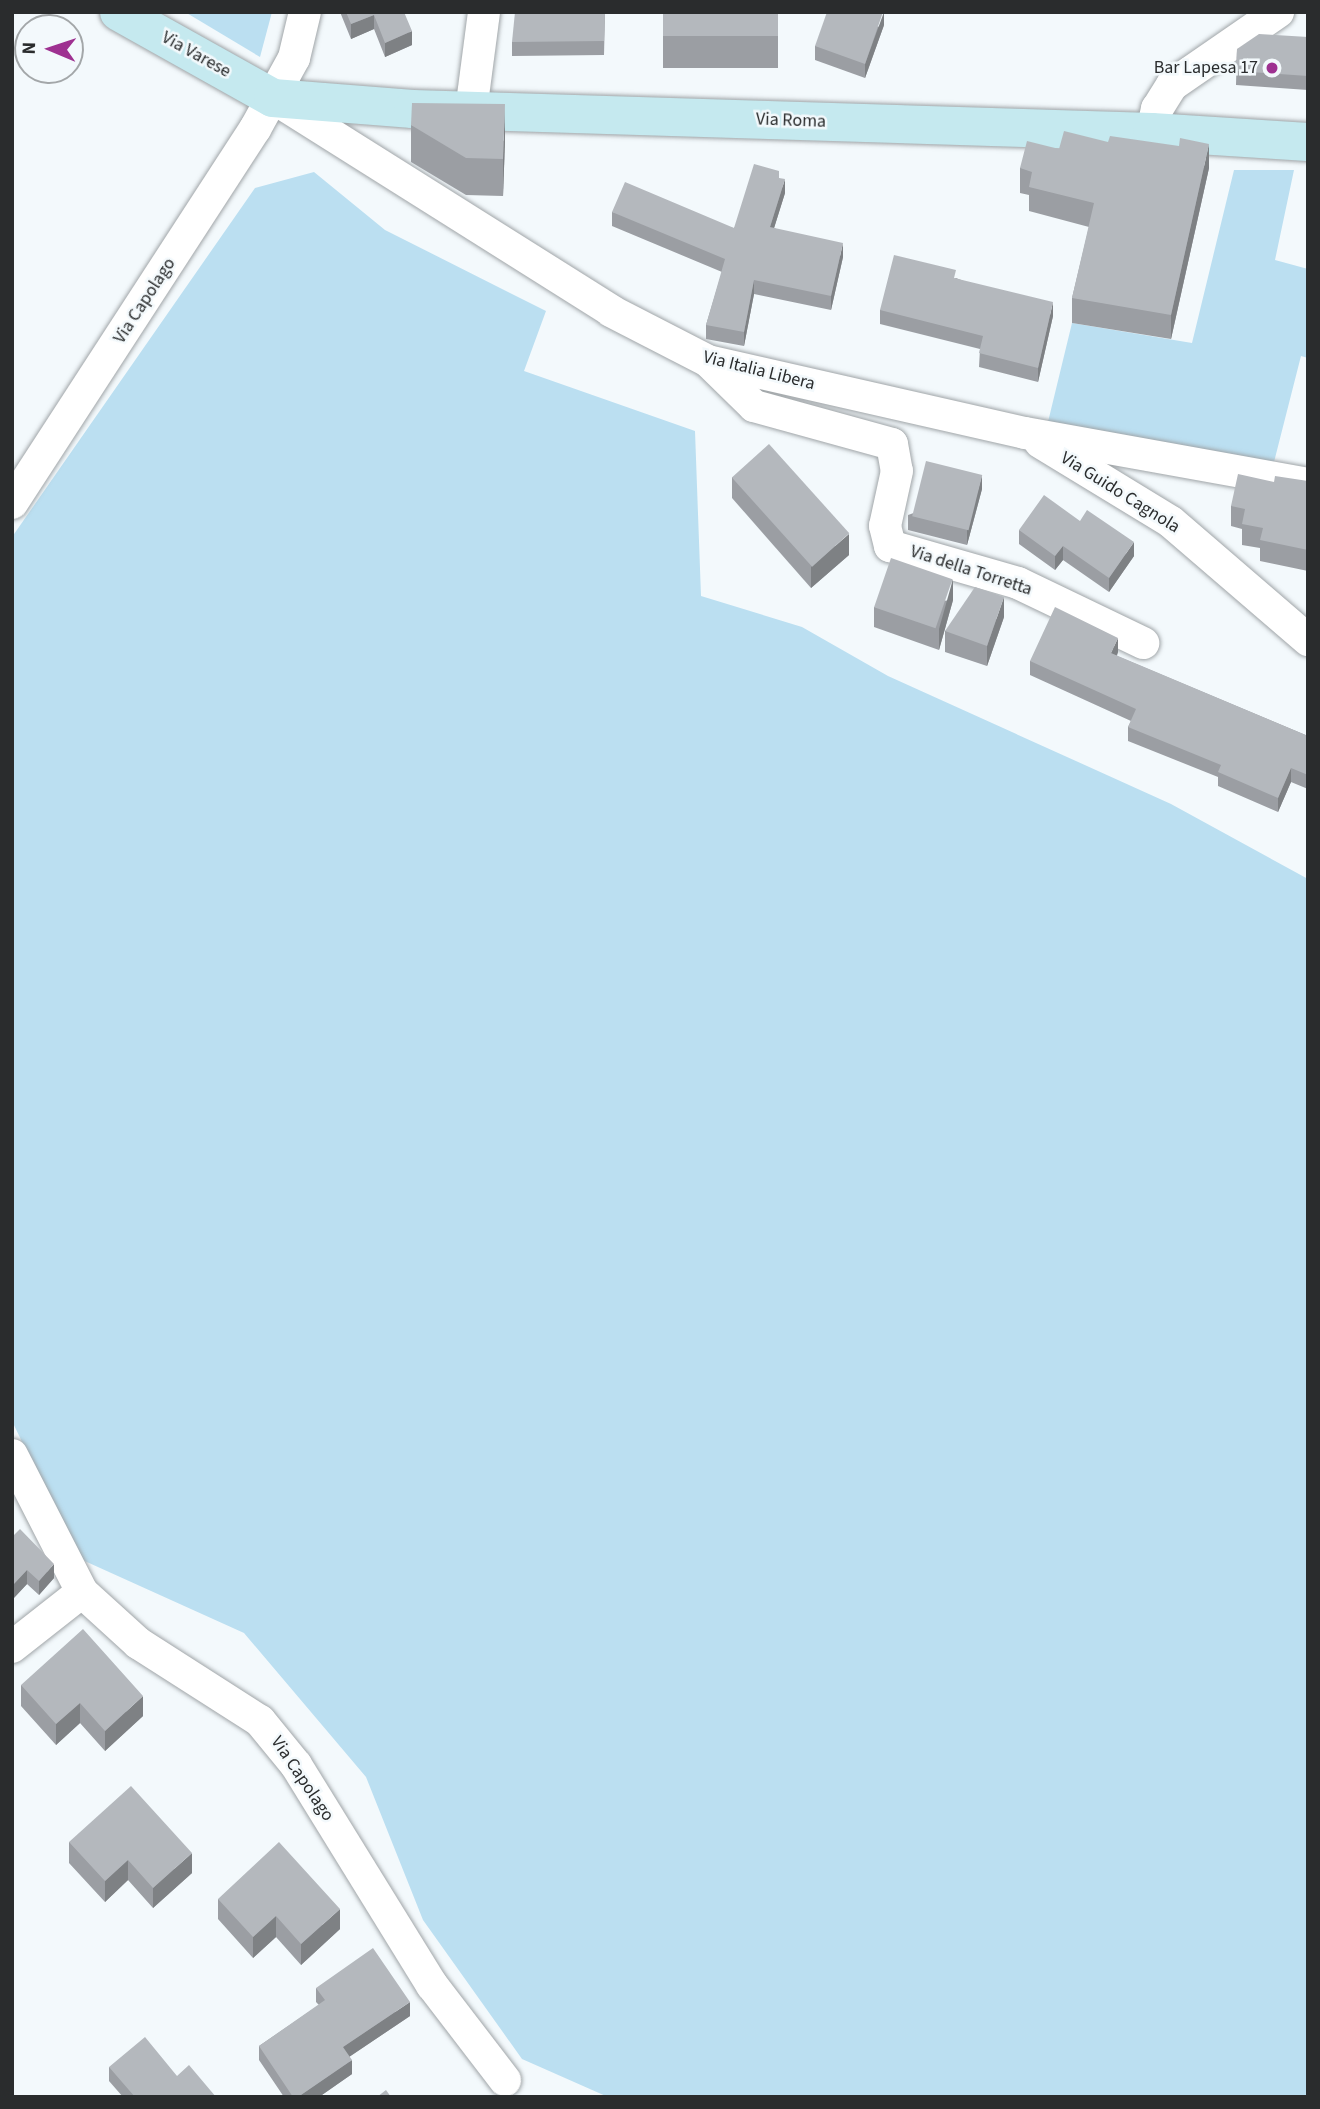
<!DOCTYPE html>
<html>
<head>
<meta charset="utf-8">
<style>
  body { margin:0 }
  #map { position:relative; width:1320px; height:2109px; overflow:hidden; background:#f3f9fc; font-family:"Source Sans 3",sans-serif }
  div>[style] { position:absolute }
  .green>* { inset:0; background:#bbdff1 }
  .roads { filter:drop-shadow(0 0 2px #a0a5a8) drop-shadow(0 0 2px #a0a5a8) }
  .street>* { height:32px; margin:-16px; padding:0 16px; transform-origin:16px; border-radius:16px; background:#fff }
  .secondary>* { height:38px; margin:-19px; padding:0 19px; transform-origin:19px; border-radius:19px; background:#c5e9ef }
  .wall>* { inset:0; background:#9b9ea3; transform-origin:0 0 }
  .shaded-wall>* { inset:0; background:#7e8184 }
  .building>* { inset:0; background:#b4b8bd; transform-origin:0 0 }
  .dots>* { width:19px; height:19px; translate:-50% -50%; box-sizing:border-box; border:4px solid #f3f9fc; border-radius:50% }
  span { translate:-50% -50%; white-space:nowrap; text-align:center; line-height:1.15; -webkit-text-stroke:5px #f3f9fc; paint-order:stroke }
  .street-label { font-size:18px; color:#2a2c2d }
  .poi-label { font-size:18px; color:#2a2c2d }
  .right { translate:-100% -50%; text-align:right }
  .frame { position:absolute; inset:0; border:14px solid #2a2c2d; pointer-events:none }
  .north { position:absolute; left:14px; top:14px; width:70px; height:70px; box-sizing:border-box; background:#f3f9fc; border:2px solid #a3a7a9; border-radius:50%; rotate:272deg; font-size:19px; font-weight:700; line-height:28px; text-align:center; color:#2a2c2d }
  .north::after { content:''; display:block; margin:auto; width:24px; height:32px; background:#9e3191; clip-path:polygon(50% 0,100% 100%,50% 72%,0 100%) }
</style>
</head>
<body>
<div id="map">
  <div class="green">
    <div style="clip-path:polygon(185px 12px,272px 12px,260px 57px)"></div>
    <div style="clip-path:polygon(1234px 170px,1294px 170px,1275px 260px,1308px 269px,1308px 358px,1301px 356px,1274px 462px,1047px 426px,1072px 323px,1192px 343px)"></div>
    <div style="clip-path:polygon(314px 172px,385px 230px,546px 311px,524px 371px,695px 431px,701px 596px,802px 627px,888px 676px,1171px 804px,1308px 879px,1308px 2097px,608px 2097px,522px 2059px,423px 1920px,366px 1777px,244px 1633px,78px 1558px,12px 1421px,12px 537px,255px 188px)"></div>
  </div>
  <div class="roads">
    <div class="street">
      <div style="left:275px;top:99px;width:397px;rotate:32.2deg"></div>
      <div style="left:611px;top:311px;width:109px;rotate:27.3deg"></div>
      <div style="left:708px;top:361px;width:325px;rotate:12.8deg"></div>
      <div style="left:1025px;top:433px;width:288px;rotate:10.2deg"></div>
      <div style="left:471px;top:111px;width:100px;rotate:-82.5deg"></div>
      <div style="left:1152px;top:132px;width:24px;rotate:-78deg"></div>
      <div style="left:1157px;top:109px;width:28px;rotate:-58deg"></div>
      <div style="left:1172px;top:85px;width:129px;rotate:-34.6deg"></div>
      <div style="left:709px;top:362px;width:63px;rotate:44.4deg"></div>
      <div style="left:754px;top:406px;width:143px;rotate:15.4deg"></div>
      <div style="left:892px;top:444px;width:27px;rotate:80deg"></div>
      <div style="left:897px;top:471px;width:56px;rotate:102.3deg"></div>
      <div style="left:885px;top:526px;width:21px;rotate:76deg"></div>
      <div style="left:890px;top:546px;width:133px;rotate:16.1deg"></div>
      <div style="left:1018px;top:583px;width:139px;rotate:25.6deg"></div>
      <div style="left:1040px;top:442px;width:153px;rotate:31.4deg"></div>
      <div style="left:1171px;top:522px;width:181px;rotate:40.7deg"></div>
      <div style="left:12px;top:503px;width:446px;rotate:-57deg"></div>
      <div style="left:255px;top:129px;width:81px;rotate:-61.2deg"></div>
      <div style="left:294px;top:58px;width:47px;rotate:-76.6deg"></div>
      <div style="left:12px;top:1455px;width:154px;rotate:62.9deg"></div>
      <div style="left:82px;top:1592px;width:76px;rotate:42.3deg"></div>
      <div style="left:138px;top:1643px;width:145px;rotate:32.6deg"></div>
      <div style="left:260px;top:1721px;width:57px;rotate:50.7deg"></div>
      <div style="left:296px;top:1765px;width:259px;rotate:58.3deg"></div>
      <div style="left:432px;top:1985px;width:120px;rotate:52.5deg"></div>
      <div style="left:12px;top:1647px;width:89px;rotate:-38.2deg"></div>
    </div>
    <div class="secondary">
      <div style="left:119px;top:12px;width:176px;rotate:29.2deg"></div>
      <div style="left:273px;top:98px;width:140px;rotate:4.5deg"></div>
      <div style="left:413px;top:109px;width:739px;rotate:1.78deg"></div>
      <div style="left:1152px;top:132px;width:156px;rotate:3.7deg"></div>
    </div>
  </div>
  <div class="wall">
    <div style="clip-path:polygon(340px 12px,404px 12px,412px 45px,385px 57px,374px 29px,351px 39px)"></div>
    <div style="left:663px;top:12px;width:115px;height:56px"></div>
    <div style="clip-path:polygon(605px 13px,604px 55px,512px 56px,512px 42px)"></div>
    <div style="clip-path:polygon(884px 25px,865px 78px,815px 60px,815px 46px)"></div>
    <div style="clip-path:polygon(1308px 37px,1308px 90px,1236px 85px,1237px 49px)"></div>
    <div style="clip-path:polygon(411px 125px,505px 141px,503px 196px,466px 195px,411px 162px)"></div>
    <div style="clip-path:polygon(1059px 149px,1209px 168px,1171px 339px,1072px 323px,1072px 298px,1089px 227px,1029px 211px,1029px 195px,1020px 193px,1020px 168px)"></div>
    <div style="clip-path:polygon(779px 178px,785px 193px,774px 228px,843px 257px,831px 310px,754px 294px,744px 346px,706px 339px,706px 325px,722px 272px,612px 226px,612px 212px,734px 228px)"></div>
    <div style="clip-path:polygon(956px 278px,1053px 316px,1038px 382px,979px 367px,980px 349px,880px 324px,880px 310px)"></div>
    <div style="clip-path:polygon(732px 477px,849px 555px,811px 588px,732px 498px)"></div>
    <div style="clip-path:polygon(1308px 481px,1308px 571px,1260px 561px,1260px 548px,1242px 545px,1242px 529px,1231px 526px,1231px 506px,1274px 482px)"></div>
    <div style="clip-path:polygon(982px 489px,967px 545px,908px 530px,908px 515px)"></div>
    <div style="clip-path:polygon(1019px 530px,1134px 556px,1109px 592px,1063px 560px,1055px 570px,1019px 544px)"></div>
    <div style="clip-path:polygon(953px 600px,939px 650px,874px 627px,874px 607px)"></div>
    <div style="clip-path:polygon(1004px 617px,987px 666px,945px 652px,945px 631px)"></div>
    <div style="clip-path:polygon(1118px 652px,1117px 656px,1308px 736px,1308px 789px,1291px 782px,1278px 812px,1218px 786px,1218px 777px,1128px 741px,1128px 727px,1131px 721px,1030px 675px,1030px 661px)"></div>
    <div style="clip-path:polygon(12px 1537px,54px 1578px,39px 1595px,27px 1584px,12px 1600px)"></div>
    <div style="clip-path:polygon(21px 1685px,143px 1716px,105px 1751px,80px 1723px,56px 1745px,21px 1706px)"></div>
    <div style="clip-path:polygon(69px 1842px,192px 1873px,153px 1908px,128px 1880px,105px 1902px,69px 1863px)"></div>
    <div style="clip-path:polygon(218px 1899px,340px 1929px,301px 1965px,276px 1937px,253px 1958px,218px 1919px)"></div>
    <div style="clip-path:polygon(316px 1988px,410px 2016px,349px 2057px,352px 2074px,319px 2097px,284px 2097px,259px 2060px,259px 2046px,319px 2005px,316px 2002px)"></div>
    <div style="clip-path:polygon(109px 2067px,177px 2076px,216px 2097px,123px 2097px,109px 2081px)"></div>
  </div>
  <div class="shaded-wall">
    <div style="clip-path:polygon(884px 12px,884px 25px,865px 78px,865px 64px)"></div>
    <div style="clip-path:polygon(374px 15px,374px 29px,351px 39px,351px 24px)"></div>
    <div style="clip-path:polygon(412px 31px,412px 45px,385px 57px,385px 43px)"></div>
    <div style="clip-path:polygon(505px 104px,505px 141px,503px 196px,503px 159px)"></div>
    <div style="clip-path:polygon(1209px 144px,1209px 168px,1171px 339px,1171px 315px)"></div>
    <div style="clip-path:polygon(785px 179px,785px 193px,770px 241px,770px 227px)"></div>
    <div style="clip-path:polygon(843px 243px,843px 257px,831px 310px,831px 296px)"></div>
    <div style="clip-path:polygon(754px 280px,754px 294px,744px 346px,744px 332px)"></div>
    <div style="clip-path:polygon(1053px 302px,1053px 316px,1038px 382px,1038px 368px)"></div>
    <div style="clip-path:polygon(982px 475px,982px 489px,967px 545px,967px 531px)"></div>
    <div style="clip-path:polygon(849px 534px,849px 555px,811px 588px,811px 567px)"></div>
    <div style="clip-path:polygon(1134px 542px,1134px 556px,1109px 592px,1109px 578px)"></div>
    <div style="clip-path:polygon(1063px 546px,1063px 560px,1055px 570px,1055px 556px)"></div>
    <div style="clip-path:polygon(953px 579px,953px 600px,939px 650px,939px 629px)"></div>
    <div style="clip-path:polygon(1004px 597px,1004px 617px,987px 666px,987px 646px)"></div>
    <div style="clip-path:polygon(1118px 638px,1118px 652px,1111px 667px,1111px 653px)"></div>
    <div style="clip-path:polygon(1291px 768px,1291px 782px,1278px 812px,1278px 798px)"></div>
    <div style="clip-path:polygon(54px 1564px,54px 1578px,39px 1595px,39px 1581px)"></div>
    <div style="clip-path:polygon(27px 1570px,27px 1584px,12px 1600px,12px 1586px)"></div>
    <div style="clip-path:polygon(143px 1696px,143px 1716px,105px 1751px,105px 1731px)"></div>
    <div style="clip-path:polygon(80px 1703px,80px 1723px,56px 1745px,56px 1724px)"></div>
    <div style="clip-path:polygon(192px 1853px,192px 1873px,153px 1908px,153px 1888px)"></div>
    <div style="clip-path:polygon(128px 1860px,128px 1880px,105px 1902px,105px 1881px)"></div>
    <div style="clip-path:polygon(340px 1909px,340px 1929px,301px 1965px,301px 1944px)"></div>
    <div style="clip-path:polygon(276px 1916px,276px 1937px,253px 1958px,253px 1937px)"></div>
    <div style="clip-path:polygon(410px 2002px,410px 2016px,343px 2061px,343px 2047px)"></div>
    <div style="clip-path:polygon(352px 2060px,352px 2074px,319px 2097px,298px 2097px)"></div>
  </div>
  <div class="building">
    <div style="clip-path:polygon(346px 12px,404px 12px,412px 31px,385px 43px,374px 15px,351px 24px)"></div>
    <div style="clip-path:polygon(515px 12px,597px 12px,605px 13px,604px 41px,512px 42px)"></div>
    <div style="left:663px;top:12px;width:115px;height:24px"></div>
    <div style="clip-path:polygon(827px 12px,883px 12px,865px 64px,815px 46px)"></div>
    <div style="clip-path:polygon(1259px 34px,1308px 37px,1308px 76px,1236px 71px,1237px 49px)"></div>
    <div style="clip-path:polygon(412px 103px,505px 104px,503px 159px,466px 158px,411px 125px)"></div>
    <div style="clip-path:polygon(1064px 131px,1108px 142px,1110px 136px,1179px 146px,1180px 138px,1209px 144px,1171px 315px,1072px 298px,1094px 203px,1029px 187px,1032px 172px,1020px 168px,1027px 141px,1059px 149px)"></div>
    <div style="clip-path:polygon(754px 164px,779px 171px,779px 178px,785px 179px,770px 227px,843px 243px,831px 296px,754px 280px,744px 332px,706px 325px,725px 259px,612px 212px,625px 182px,734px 228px)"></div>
    <div style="clip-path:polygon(894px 255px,956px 270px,954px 278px,1053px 302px,1038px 368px,979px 353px,983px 336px,880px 310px)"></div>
    <div style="left:769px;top:444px;width:120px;height:50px;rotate:48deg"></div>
    <div style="left:926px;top:461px;width:58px;height:57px;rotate:14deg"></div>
    <div style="clip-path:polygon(1238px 474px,1274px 482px,1275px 476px,1308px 481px,1308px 550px,1260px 540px,1263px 528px,1242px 524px,1245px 509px,1231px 506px)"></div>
    <div style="clip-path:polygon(1044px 495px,1080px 521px,1087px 510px,1134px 542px,1109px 578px,1063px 546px,1055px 556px,1019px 530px)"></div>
    <div style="left:891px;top:558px;width:65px;height:52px;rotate:19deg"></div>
    <div style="clip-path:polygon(975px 587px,1004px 597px,987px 646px,945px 631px)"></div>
    <div style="clip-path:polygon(1055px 607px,1118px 638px,1111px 653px,1308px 736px,1308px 775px,1291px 768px,1278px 798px,1218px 772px,1221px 765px,1128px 727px,1136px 709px,1030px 661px)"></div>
    <div style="clip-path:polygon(20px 1529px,54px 1564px,39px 1581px,27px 1570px,12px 1586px,12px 1537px)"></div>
    <div style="clip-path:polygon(83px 1629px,143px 1696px,105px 1731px,80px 1703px,56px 1724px,21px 1685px)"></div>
    <div style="clip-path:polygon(131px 1786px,192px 1853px,153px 1888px,128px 1860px,105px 1881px,69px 1842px)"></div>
    <div style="clip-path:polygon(279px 1842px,340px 1909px,301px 1944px,276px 1916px,253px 1937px,218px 1899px)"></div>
    <div style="clip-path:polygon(373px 1948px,410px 2002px,343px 2047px,352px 2060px,298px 2097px,293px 2097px,259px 2046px,325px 2000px,316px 1988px)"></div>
    <div style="clip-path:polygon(145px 2037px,177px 2076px,189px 2065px,216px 2097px,135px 2097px,109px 2067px)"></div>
    <div style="clip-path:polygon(386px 2090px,391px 2097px,377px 2097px)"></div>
  </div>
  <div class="dots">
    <div style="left:1272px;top:68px;background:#9e3191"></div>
  </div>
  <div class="street-label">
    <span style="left:196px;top:55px;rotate:29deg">Via Varese</span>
    <span style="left:791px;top:121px;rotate:2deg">Via Roma</span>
    <span style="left:145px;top:301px;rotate:-57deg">Via Capolago</span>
    <span style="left:759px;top:371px;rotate:14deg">Via Italia Libera</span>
    <span style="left:1120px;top:493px;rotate:32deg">Via Guido Cagnola</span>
    <span style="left:971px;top:571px;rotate:18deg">Via della Torretta</span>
    <span style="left:302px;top:1779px;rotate:56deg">Via Capolago</span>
  </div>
  <div class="poi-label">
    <span class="right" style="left:1258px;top:68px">Bar Lapesa 17</span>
  </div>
  <div class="frame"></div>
  <div class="north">N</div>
</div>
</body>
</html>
